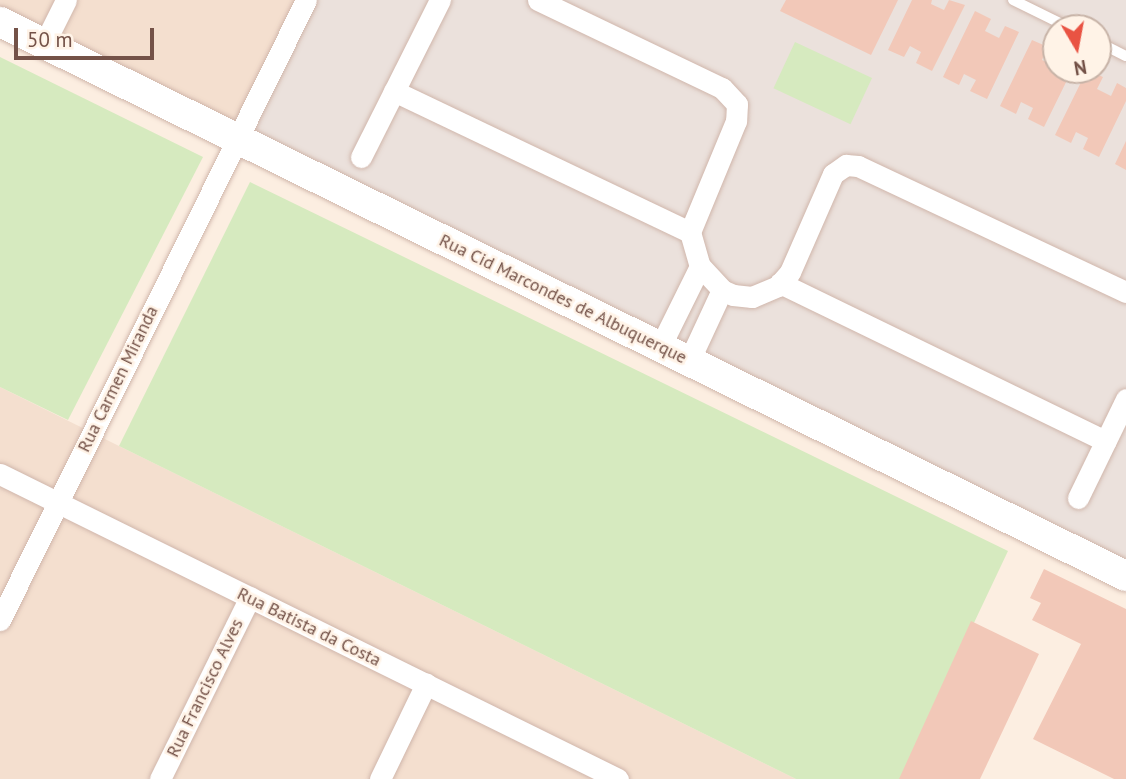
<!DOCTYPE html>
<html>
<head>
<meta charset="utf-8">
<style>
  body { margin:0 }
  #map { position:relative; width:1126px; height:779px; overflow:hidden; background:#fceee1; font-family:"PT Sans",sans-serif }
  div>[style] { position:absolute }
  .residential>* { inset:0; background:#f4dfcf }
  .industrial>* { inset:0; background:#ebe1dc }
  .green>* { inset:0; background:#d6eabf; transform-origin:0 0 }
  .building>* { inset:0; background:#f2c8b8 }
  .roads { filter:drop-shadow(0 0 2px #d0b6ab) drop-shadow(0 0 2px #d0b6ab) }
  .lane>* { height:10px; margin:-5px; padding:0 5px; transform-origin:5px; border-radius:5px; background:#fff }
  .street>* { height:21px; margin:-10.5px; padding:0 10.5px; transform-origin:10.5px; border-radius:10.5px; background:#fff }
  .secondary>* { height:30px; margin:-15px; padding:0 15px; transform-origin:15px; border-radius:15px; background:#fff }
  span { translate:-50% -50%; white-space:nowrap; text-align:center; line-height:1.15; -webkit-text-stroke:5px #fff3e7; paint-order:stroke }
  .street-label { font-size:18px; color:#745248 }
  .north { position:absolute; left:1042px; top:14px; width:70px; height:70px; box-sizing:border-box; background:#fff3e7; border:2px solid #c7b3a7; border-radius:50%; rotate:170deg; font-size:19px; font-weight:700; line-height:28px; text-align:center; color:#745248 }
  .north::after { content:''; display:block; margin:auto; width:24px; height:32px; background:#e95343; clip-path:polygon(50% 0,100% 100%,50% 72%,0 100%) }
  .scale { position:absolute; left:14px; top:28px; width:140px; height:32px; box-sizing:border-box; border:4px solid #745248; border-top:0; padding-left:9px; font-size:21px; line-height:24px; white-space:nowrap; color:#745248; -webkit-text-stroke:5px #fff3e7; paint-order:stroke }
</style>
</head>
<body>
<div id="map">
  <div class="residential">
    <div style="clip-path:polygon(0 0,306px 0,237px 139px,0 22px)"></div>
    <div style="clip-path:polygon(0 387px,119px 446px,796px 779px,0 779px)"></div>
  </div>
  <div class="industrial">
    <div style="clip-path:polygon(evenodd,306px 0,1126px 0,1126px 577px,237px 139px,306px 0,1056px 28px,1098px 28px,1098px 70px,1056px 70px,1056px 28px)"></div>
  </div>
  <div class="green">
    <div style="left:795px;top:42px;width:85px;height:51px;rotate:25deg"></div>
    <div style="clip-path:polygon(0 57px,203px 157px,68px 420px,0 387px)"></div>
    <div style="clip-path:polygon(250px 182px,1008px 551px,900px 779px,796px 779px,119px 446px)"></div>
  </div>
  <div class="building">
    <div style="clip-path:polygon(786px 0,898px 0,871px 55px,780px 11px)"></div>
    <div style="clip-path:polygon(912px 0,932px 0,931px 4px,944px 10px,949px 0,965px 5px,932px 71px,916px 63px,921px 52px,910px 46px,904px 57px,888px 50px)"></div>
    <div style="clip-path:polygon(975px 11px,991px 19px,985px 31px,999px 38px,1005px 26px,1019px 32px,987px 99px,970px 91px,976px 80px,964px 74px,959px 85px,943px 77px)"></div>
    <div style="clip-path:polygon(1032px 40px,1048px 47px,1042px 60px,1056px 67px,1056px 70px,1072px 70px,1044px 127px,1028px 119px,1033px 108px,1021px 102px,1016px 114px,1000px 106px)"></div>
    <div style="clip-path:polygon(1087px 70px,1103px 77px,1097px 89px,1111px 96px,1117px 83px,1126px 88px,1126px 101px,1099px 157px,1083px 149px,1088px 138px,1076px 132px,1071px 143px,1055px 135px)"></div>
    <div style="clip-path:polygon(1126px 141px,1126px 170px,1115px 164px)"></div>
    <div style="clip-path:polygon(1044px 569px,1126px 609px,1126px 779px,1114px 779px,1033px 739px,1081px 644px,1032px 620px,1041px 603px,1030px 598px)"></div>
    <div style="clip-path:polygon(971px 621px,1039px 654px,980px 779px,899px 779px)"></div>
  </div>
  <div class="roads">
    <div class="lane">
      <div style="left:1013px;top:0;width:64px;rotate:26.2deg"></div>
      <div style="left:1098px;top:42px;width:31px;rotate:27deg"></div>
    </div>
    <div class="street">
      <div style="left:538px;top:0;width:204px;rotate:25.6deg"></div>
      <div style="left:722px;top:88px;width:22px;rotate:47deg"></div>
      <div style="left:737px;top:104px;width:17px;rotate:93deg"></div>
      <div style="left:736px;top:121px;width:120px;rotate:112.5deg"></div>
      <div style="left:690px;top:232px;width:35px;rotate:74deg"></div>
      <div style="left:700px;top:266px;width:33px;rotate:47deg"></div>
      <div style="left:722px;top:290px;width:12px;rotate:24deg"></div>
      <div style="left:733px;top:295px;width:19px;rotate:6deg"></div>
      <div style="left:752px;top:297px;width:28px;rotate:-23deg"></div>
      <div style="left:778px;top:286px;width:18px;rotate:-49deg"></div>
      <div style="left:790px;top:272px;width:107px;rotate:-66.3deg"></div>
      <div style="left:833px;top:174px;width:16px;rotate:-35deg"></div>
      <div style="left:846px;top:165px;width:12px;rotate:5deg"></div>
      <div style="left:858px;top:166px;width:296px;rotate:25.2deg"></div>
      <div style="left:44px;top:44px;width:49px;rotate:-63.4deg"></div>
      <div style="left:394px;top:91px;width:328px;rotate:25.5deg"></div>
      <div style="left:361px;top:157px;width:176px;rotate:-63.3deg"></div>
      <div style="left:780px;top:283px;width:362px;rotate:25.9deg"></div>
      <div style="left:660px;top:347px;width:90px;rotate:-63.7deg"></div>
      <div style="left:689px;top:361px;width:78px;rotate:-65.1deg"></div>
      <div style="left:0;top:474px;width:689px;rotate:26.27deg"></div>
      <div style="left:1078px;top:498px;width:110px;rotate:-64.1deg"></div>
      <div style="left:0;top:620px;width:691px;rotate:-63.73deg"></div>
      <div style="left:160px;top:779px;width:203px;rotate:-63.7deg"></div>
      <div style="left:380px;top:779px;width:106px;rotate:-64.2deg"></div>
    </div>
    <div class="secondary">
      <div style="left:0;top:22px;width:1255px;rotate:26.2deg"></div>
    </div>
  </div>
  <div class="street-label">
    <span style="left:563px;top:299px;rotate:26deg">Rua Cid Marcondes de Albuquerque</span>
    <span style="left:118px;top:379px;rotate:-64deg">Rua Carmen Miranda</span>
    <span style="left:309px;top:627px;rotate:26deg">Rua Batista da Costa</span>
    <span style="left:205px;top:688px;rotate:-64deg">Rua Francisco Alves</span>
  </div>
  <div class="north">N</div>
  <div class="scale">50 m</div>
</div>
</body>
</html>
